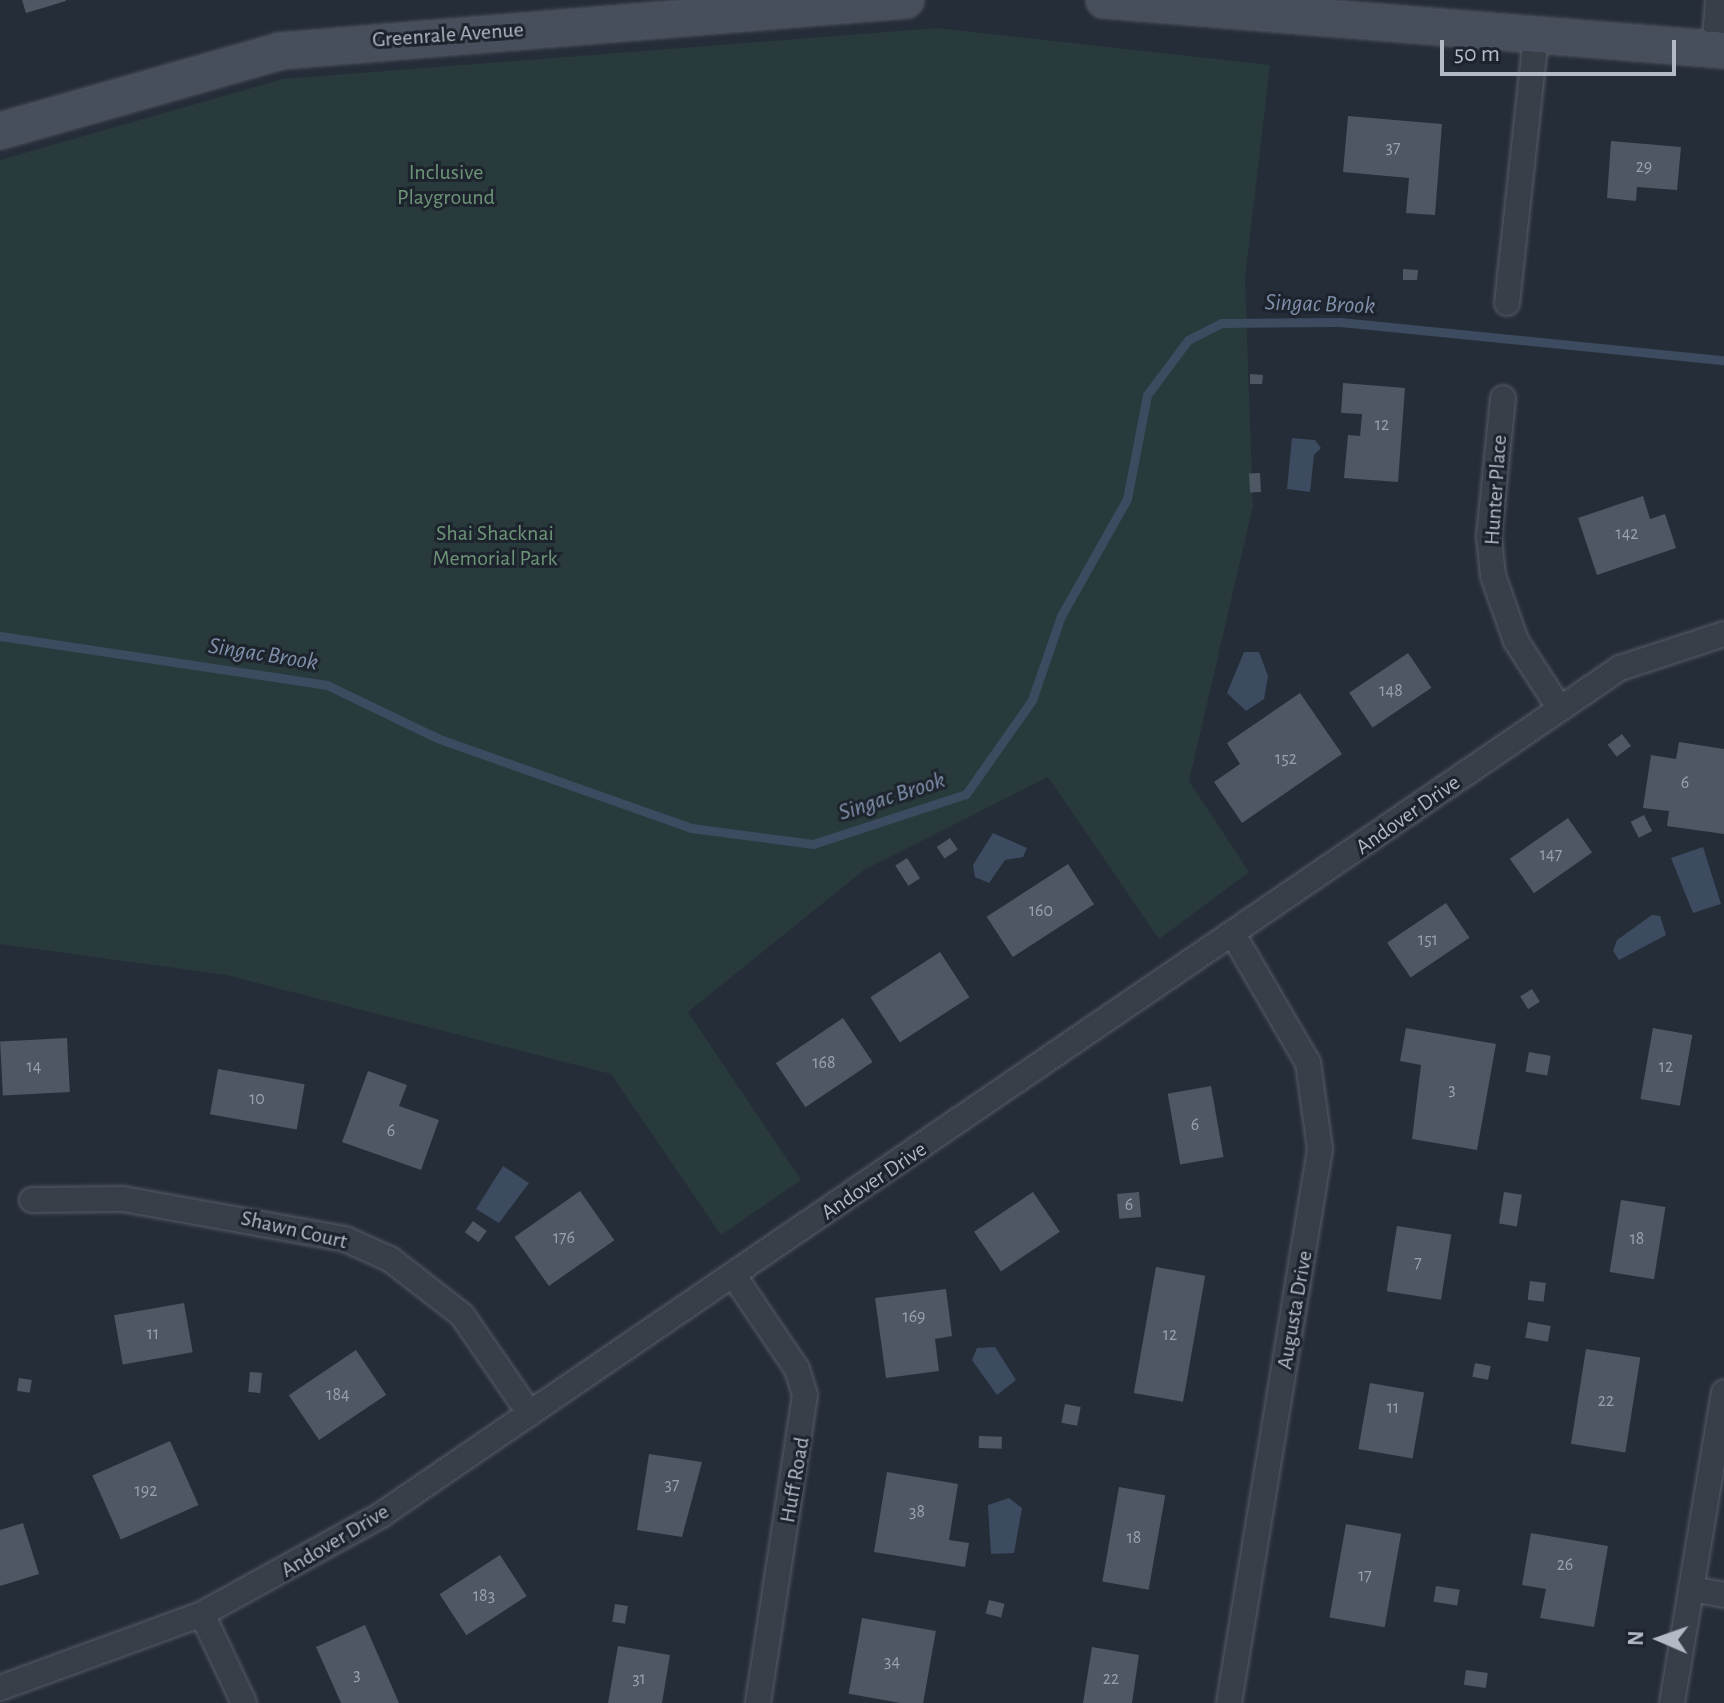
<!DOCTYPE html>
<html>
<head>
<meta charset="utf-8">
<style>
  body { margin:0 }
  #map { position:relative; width:1724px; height:1703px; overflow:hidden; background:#252d39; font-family:"Alegreya Sans",sans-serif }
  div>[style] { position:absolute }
  .green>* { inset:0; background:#283a3b }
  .water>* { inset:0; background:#3c4b60 }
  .stream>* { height:9px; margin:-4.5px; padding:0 4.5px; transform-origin:4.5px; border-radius:4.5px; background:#3c4b60 }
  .building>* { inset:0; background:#4e5764; transform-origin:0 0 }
  .roads { filter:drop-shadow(0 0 2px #575d67) drop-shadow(0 0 2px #575d67) }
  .street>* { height:24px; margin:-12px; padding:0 12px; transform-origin:12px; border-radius:12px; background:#383f49 }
  .secondary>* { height:34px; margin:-17px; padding:0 17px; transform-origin:17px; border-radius:17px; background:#474f5c }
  span { translate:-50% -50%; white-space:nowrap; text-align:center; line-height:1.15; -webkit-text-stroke:6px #1e242e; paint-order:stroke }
  .number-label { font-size:18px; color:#9aa1ad }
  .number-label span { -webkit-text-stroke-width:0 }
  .street-label { font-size:22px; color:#b4bac5 }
  .park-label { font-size:22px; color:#6d9477 }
  .water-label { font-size:24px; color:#7f90aa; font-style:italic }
  .north { position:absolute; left:1620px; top:1599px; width:80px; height:80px; -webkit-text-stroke:6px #1e242e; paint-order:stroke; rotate:272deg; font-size:22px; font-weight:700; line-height:32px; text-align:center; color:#b4bac5 }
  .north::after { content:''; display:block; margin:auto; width:28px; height:36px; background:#b4bac5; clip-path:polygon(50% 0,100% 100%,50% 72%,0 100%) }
  .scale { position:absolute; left:1440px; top:40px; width:236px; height:36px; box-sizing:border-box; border:4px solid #b4bac5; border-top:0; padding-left:10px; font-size:24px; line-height:28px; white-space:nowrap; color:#b4bac5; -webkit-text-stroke:6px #1e242e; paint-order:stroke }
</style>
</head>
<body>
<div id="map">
  <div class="green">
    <div style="clip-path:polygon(937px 28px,1270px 65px,1245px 279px,1253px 506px,1189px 781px,1249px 872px,1159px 939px,1048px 777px,864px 870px,688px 1012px,801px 1180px,721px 1235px,611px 1074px,226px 975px,0 944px,0 160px,283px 79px)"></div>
  </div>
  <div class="water">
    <div style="clip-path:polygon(1292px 438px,1315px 440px,1321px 448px,1314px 455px,1310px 492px,1287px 489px)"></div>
    <div style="clip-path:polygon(1244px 652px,1259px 652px,1268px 676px,1264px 699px,1246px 711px,1227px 693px)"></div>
    <div style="clip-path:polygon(993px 833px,1027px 848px,1023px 857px,1005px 860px,989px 883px,975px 877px,973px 865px)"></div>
    <div style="clip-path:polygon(1703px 847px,1721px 904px,1693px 913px,1671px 858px)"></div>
    <div style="clip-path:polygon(1652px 915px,1660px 916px,1666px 935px,1619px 960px,1613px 951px,1617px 940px)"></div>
    <div style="clip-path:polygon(503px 1166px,529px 1183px,499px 1223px,476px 1209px)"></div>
    <div style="clip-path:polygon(995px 1347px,1016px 1380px,997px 1395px,972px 1360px,977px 1348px)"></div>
    <div style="clip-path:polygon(1009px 1498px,1022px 1508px,1014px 1553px,991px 1554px,988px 1505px)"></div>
  </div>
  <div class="stream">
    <div style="left:0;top:636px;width:331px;rotate:8.5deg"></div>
    <div style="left:327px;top:685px;width:122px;rotate:25.7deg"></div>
    <div style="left:437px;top:738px;width:269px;rotate:19.5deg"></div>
    <div style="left:691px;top:828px;width:123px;rotate:7.5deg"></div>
    <div style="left:813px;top:844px;width:161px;rotate:-18.1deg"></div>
    <div style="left:966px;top:794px;width:115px;rotate:-54.9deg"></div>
    <div style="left:1032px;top:700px;width:89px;rotate:-71deg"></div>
    <div style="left:1061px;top:616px;width:134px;rotate:-60.6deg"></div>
    <div style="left:1127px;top:499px;width:106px;rotate:-79.1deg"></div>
    <div style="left:1147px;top:395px;width:69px;rotate:-53.3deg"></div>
    <div style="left:1188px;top:340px;width:37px;rotate:-27deg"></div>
    <div style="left:1221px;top:323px;width:119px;rotate:-0.5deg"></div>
    <div style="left:1340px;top:322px;width:386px;rotate:5.7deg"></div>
  </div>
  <div class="building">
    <div style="clip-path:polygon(22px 0,66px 0,66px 1px,26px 13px)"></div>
    <div style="clip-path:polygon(1348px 116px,1442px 124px,1435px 215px,1406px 213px,1409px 178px,1343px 172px)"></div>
    <div style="clip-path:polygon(1611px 141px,1681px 147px,1677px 190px,1637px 187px,1636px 201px,1607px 198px)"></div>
    <div style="clip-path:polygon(1403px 269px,1418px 270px,1417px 280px,1403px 280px)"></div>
    <div style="clip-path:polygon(1250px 374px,1263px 375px,1262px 384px,1250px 384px)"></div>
    <div style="clip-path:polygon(1343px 383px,1405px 388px,1398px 482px,1344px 478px,1348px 435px,1360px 436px,1362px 414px,1341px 413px)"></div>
    <div style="left:1260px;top:473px;width:19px;height:11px;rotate:87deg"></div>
    <div style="clip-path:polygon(1643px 496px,1650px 519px,1665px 514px,1676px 548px,1597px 575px,1578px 518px)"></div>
    <div style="left:1408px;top:653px;width:42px;height:71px;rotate:56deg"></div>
    <div style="clip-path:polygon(1300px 693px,1342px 754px,1242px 823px,1214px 782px,1240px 764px,1227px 743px)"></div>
    <div style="left:1622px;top:734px;width:15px;height:18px;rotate:53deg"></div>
    <div style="clip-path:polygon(1679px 742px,1724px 749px,1724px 834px,1667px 826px,1669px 811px,1643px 808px,1651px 755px,1676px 759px)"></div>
    <div style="left:1644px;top:815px;width:18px;height:15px;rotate:63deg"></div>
    <div style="left:1568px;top:818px;width:42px;height:71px;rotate:55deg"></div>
    <div style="left:950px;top:838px;width:14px;height:16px;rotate:56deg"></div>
    <div style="left:907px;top:858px;width:24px;height:14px;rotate:57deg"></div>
    <div style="left:1068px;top:864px;width:48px;height:97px;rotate:57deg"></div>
    <div style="left:1446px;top:903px;width:42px;height:71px;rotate:56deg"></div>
    <div style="left:940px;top:952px;width:54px;height:83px;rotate:57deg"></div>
    <div style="left:1532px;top:989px;width:15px;height:14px;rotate:58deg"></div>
    <div style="left:843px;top:1018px;width:53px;height:81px;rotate:56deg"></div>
    <div style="clip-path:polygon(1406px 1028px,1496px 1044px,1477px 1150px,1412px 1139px,1421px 1065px,1400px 1061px)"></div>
    <div style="left:1653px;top:1028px;width:40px;height:72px;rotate:10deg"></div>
    <div style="left:67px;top:1038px;width:54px;height:67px;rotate:87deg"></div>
    <div style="left:1529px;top:1052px;width:22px;height:20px;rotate:10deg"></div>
    <div style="left:218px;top:1069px;width:88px;height:46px;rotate:10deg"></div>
    <div style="clip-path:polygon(368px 1071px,407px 1085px,399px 1106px,439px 1120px,421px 1170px,342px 1142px)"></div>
    <div style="left:1211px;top:1086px;width:72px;height:44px;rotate:80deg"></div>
    <div style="left:580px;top:1191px;width:60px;height:80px;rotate:55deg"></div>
    <div style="left:1033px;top:1192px;width:48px;height:71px;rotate:56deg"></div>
    <div style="left:1139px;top:1192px;width:25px;height:22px;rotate:85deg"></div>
    <div style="left:1504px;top:1192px;width:18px;height:32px;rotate:9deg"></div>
    <div style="left:1621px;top:1200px;width:45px;height:73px;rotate:9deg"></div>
    <div style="left:473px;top:1221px;width:17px;height:14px;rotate:36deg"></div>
    <div style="left:1397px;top:1226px;width:55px;height:66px;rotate:9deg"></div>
    <div style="left:1156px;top:1267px;width:50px;height:128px;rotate:10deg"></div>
    <div style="left:1530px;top:1281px;width:16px;height:19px;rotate:7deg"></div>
    <div style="clip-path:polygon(946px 1289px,952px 1336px,935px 1339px,939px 1371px,886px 1378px,875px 1298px)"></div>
    <div style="left:184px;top:1303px;width:50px;height:71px;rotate:80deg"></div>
    <div style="left:1528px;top:1322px;width:23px;height:16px;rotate:10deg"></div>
    <div style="left:1586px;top:1349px;width:55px;height:96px;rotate:9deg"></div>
    <div style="left:356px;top:1350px;width:54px;height:81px;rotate:56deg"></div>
    <div style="left:1475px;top:1363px;width:16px;height:14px;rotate:11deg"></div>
    <div style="left:250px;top:1372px;width:12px;height:20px;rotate:5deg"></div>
    <div style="left:19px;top:1378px;width:13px;height:13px;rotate:9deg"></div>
    <div style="left:1370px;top:1383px;width:55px;height:67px;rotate:10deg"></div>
    <div style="left:1065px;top:1404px;width:16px;height:19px;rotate:11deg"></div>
    <div style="left:979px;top:1436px;width:23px;height:12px;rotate:2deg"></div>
    <div style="left:170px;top:1441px;width:70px;height:85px;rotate:66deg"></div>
    <div style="clip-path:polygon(649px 1454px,702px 1462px,682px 1537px,637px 1530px)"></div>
    <div style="clip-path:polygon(887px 1472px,958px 1484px,949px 1540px,969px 1543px,965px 1567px,874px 1552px)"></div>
    <div style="left:1119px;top:1487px;width:47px;height:96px;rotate:10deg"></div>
    <div style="clip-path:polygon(23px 1523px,39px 1574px,0 1586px,0 1530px)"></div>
    <div style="left:1346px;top:1524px;width:56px;height:95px;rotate:10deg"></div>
    <div style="clip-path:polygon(1531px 1533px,1608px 1546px,1594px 1627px,1540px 1618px,1546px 1589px,1522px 1585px)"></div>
    <div style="left:500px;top:1555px;width:49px;height:72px;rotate:57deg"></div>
    <div style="left:1436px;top:1586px;width:24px;height:16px;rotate:9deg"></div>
    <div style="left:989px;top:1600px;width:16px;height:14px;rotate:14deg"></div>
    <div style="left:615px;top:1604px;width:13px;height:18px;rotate:9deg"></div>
    <div style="left:862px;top:1618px;width:75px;height:77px;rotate:10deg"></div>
    <div style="clip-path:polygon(365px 1625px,399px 1703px,341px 1703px,316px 1647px)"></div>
    <div style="clip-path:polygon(618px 1646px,670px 1655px,662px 1703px,608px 1703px)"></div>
    <div style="clip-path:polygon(1092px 1647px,1139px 1655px,1132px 1703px,1083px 1703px)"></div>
    <div style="left:1466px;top:1670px;width:22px;height:15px;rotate:8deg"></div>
  </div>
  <div class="roads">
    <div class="street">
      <div style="left:1714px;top:50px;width:50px;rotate:-85.4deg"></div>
      <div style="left:1507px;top:303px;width:269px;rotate:-83.8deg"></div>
      <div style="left:1503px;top:398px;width:139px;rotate:95.8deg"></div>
      <div style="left:1489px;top:536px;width:40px;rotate:84.3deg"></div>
      <div style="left:1493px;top:576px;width:69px;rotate:70.5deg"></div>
      <div style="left:1516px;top:641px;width:81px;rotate:57.1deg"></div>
      <div style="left:32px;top:1200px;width:91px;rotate:-0.6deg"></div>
      <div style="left:123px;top:1199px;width:226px;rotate:10.2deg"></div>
      <div style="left:345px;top:1239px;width:49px;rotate:24deg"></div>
      <div style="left:390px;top:1259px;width:91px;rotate:37.9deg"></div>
      <div style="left:462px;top:1315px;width:120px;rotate:55.5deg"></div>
      <div style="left:734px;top:1276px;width:112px;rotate:55.9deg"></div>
      <div style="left:797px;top:1369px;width:27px;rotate:73deg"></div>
      <div style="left:805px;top:1395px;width:312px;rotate:98.7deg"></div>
      <div style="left:1691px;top:1589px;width:34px;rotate:10deg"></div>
      <div style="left:202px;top:1614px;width:98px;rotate:64.7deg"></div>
      <div style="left:0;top:1688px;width:215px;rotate:-20.1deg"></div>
      <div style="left:202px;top:1614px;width:205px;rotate:-28.9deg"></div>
      <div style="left:381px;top:1515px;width:1501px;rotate:-34.36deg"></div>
      <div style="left:1620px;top:668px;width:109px;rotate:-18.1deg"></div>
      <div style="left:1229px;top:1703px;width:561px;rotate:-80.67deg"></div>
      <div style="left:1320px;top:1149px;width:87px;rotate:-97.9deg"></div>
      <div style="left:1308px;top:1063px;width:147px;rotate:-120.2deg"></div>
      <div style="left:1672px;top:1703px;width:315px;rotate:-80.5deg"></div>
    </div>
    <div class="secondary">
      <div style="left:1104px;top:0;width:622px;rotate:4.61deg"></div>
      <div style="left:0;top:131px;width:291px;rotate:-15.9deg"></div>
      <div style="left:280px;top:51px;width:628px;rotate:-4.66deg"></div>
    </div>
  </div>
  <div class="number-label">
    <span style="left:1393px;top:148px">37</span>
    <span style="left:1644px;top:167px">29</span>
    <span style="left:1382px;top:425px">12</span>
    <span style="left:1627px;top:534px">142</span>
    <span style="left:1391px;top:691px">148</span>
    <span style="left:1286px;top:759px">152</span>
    <span style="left:1685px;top:783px">6</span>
    <span style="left:1551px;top:855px">147</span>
    <span style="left:1041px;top:911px">160</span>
    <span style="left:1428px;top:940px">151</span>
    <span style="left:824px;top:1063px">168</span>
    <span style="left:34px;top:1067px">14</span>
    <span style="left:1666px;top:1067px">12</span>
    <span style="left:1452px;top:1090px">3</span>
    <span style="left:257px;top:1099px">10</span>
    <span style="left:1195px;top:1125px">6</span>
    <span style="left:391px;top:1131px">6</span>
    <span style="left:1129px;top:1205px">6</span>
    <span style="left:564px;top:1238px">176</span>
    <span style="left:1637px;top:1239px">18</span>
    <span style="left:1418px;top:1263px">7</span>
    <span style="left:914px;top:1317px">169</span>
    <span style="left:153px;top:1334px">11</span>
    <span style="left:1170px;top:1335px">12</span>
    <span style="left:338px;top:1395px">184</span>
    <span style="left:1606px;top:1401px">22</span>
    <span style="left:1393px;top:1408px">11</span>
    <span style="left:672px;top:1485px">37</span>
    <span style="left:146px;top:1491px">192</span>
    <span style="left:917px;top:1512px">38</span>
    <span style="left:1134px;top:1538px">18</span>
    <span style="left:1565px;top:1565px">26</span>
    <span style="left:1365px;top:1576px">17</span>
    <span style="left:484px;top:1596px">183</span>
    <span style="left:892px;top:1662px">34</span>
    <span style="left:357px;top:1675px">3</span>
    <span style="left:639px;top:1679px">31</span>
    <span style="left:1111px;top:1679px">22</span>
  </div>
  <div class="street-label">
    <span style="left:448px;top:35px;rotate:-4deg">Greenrale Avenue</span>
    <span style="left:1496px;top:490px;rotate:-86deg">Hunter Place</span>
    <span style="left:1408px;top:815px;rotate:-35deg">Andover Drive</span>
    <span style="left:874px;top:1181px;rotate:-34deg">Andover Drive</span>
    <span style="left:294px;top:1230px;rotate:13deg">Shawn Court</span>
    <span style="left:1295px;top:1310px;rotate:-80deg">Augusta Drive</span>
    <span style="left:795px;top:1480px;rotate:-80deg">Huff Road</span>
    <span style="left:335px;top:1541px;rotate:-31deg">Andover Drive</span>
  </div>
  <div class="park-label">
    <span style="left:446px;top:185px">Inclusive<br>Playground</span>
    <span style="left:495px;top:546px">Shai Shacknai<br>Memorial Park</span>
  </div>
  <div class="water-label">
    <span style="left:1320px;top:305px;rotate:2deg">Singac Brook</span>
    <span style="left:263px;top:655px;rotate:9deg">Singac Brook</span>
    <span style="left:892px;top:797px;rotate:-18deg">Singac Brook</span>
  </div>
  <div class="north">N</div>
  <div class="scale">50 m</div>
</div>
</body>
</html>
